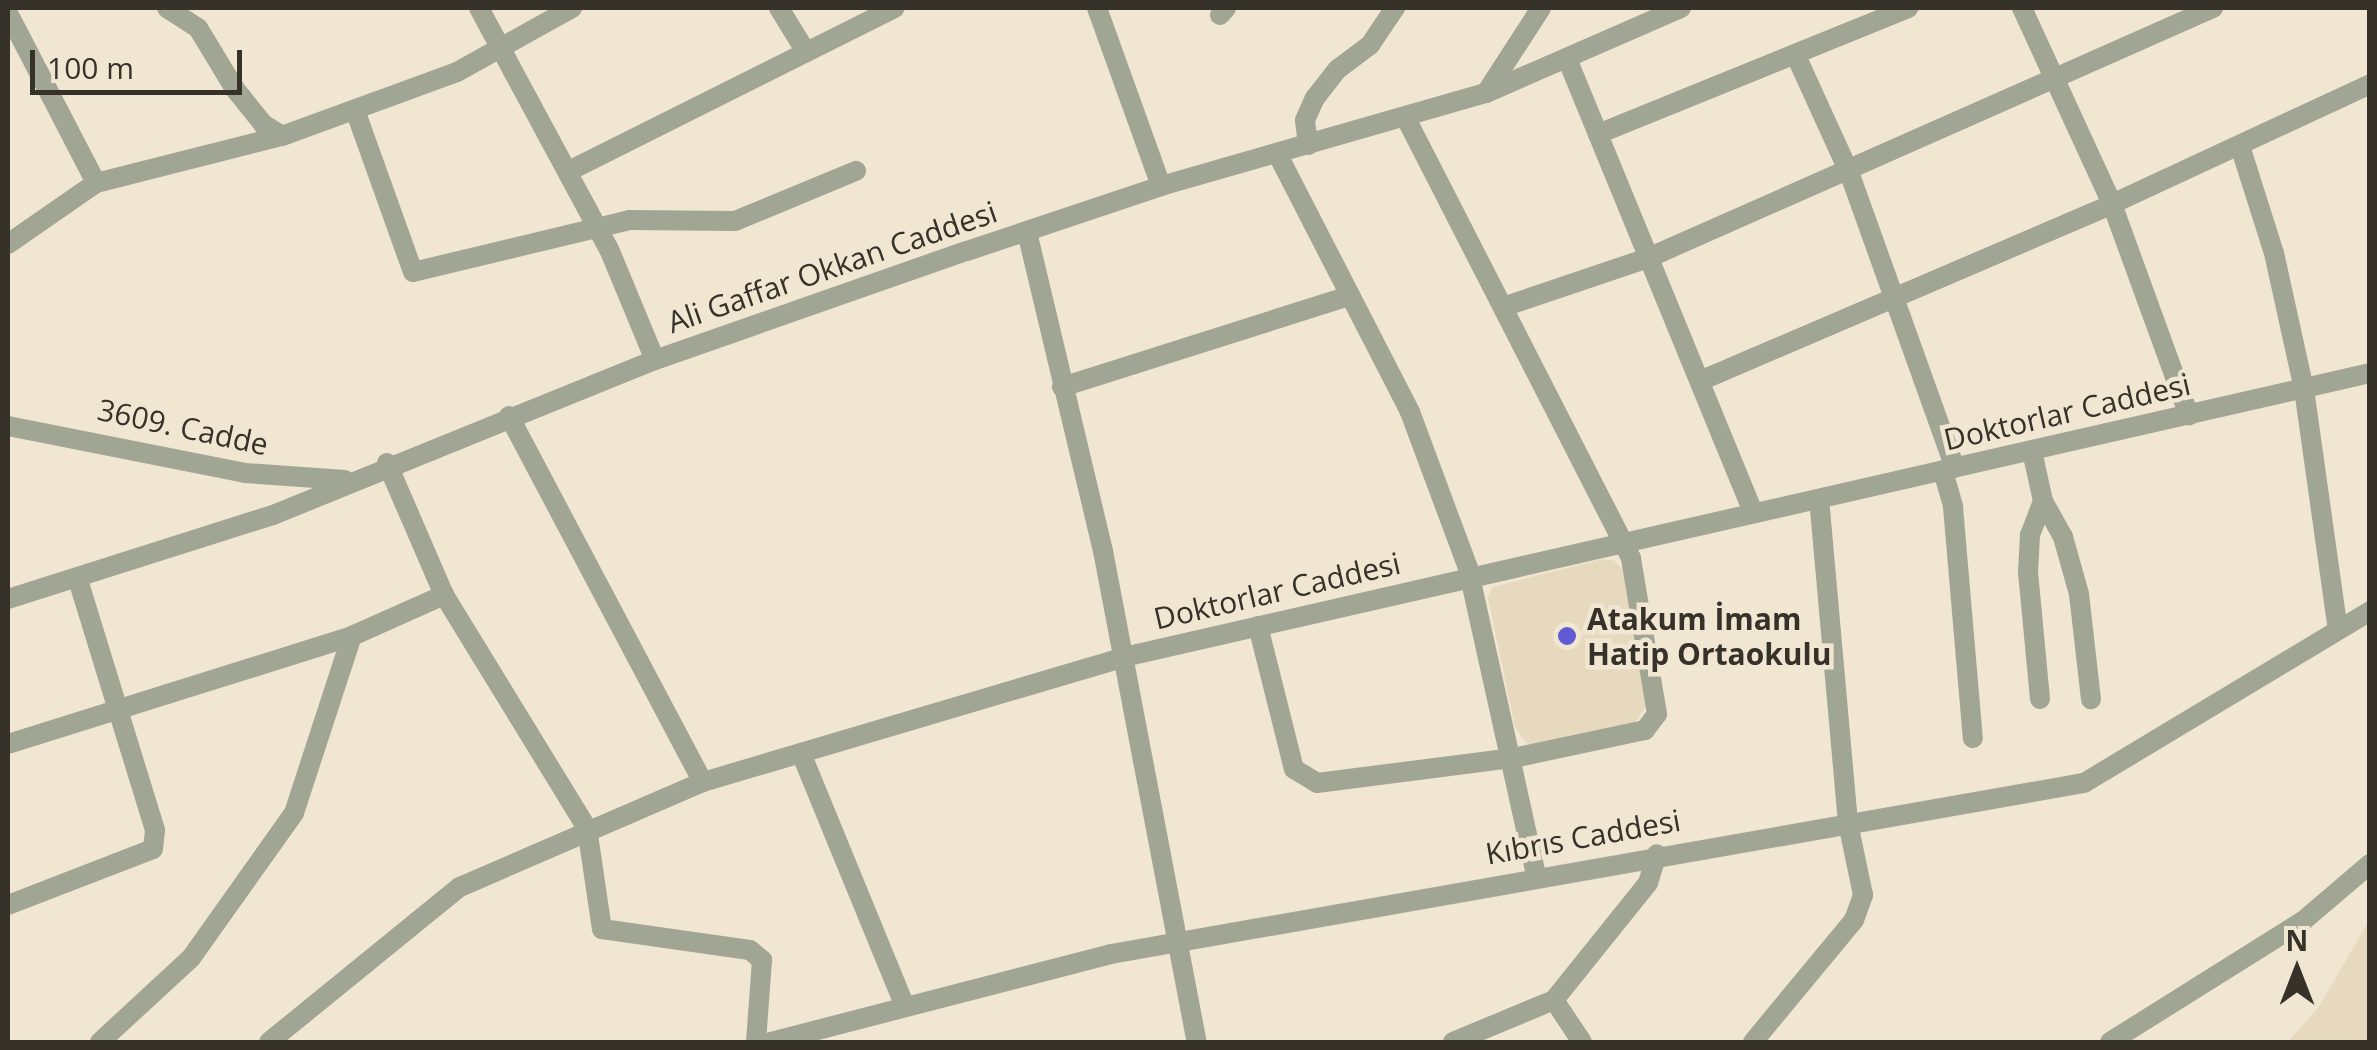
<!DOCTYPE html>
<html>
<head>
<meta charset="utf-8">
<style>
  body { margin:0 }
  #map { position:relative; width:2377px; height:1050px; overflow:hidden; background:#f0e6d1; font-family:"Open Sans",sans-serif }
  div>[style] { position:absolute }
  .built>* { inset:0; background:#e7d9bd }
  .minor>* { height:20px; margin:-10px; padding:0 10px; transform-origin:10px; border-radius:10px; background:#a1a694 }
  .dots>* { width:28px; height:28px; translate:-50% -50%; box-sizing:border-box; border:5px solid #f0e6d1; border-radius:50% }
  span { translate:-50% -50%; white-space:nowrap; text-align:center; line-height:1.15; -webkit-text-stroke:9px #f0e6d1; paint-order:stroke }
  .street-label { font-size:30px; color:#36322a }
  .poi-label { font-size:30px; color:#36322a; font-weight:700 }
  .left { translate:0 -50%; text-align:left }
  .frame { position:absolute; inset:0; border:10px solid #36322a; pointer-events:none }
  .north { position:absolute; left:2247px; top:920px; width:100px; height:100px; -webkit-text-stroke:8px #f0e6d1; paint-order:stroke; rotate:0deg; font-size:28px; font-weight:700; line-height:40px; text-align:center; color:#36322a }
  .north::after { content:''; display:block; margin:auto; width:35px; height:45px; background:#36322a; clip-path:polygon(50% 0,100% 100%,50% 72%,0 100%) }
  .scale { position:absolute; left:30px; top:50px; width:212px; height:45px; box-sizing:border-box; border:5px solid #36322a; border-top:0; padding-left:12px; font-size:30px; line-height:35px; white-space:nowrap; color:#36322a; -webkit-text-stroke:8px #f0e6d1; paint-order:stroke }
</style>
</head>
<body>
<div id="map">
  <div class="built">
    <div style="clip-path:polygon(1599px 560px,1613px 560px,1624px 570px,1646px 706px,1631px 728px,1528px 745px,1515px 727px,1488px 598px,1493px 587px)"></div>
    <div style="clip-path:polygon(2369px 921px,2369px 1042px,2288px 1042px,2318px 1008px)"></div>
  </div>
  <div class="minor">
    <div style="left:167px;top:8px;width:37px;rotate:33deg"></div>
    <div style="left:198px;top:28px;width:71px;rotate:58.8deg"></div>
    <div style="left:235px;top:89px;width:45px;rotate:51.3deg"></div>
    <div style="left:263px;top:124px;width:22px;rotate:32deg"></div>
    <div style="left:479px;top:8px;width:274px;rotate:61.7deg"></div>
    <div style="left:609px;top:249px;width:120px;rotate:67.5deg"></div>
    <div style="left:779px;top:8px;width:52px;rotate:58.5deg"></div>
    <div style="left:1097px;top:8px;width:189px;rotate:70.2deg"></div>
    <div style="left:2022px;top:8px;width:216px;rotate:65.3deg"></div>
    <div style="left:2112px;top:204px;width:225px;rotate:70deg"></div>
    <div style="left:8px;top:13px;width:191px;rotate:62.6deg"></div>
    <div style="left:1220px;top:15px;width:9px;rotate:-49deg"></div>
    <div style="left:1797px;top:58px;width:125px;rotate:65.5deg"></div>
    <div style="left:1849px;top:172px;width:314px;rotate:70.3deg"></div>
    <div style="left:1568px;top:61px;width:487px;rotate:67.7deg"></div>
    <div style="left:1486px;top:93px;width:101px;rotate:-57.1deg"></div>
    <div style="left:355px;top:110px;width:172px;rotate:70.3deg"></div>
    <div style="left:413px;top:272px;width:222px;rotate:-13.5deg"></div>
    <div style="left:629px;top:220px;width:106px;rotate:0.5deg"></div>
    <div style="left:735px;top:221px;width:131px;rotate:-22.5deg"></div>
    <div style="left:1598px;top:134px;width:335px;rotate:-22.1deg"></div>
    <div style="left:1308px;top:145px;width:25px;rotate:-97deg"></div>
    <div style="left:1305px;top:120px;width:24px;rotate:-66deg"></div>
    <div style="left:1315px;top:98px;width:37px;rotate:-52deg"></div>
    <div style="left:1338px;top:69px;width:40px;rotate:-37deg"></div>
    <div style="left:1370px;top:45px;width:45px;rotate:-56deg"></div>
    <div style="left:2240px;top:146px;width:112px;rotate:72.4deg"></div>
    <div style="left:2274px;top:253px;width:139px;rotate:77.6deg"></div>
    <div style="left:2304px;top:389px;width:243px;rotate:82deg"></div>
    <div style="left:1278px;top:155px;width:289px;rotate:62.8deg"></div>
    <div style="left:1410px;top:412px;width:166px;rotate:69.6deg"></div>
    <div style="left:1468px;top:568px;width:314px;rotate:77.5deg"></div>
    <div style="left:569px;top:171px;width:364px;rotate:-26.6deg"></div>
    <div style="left:1027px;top:232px;width:328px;rotate:76.6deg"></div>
    <div style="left:1103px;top:551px;width:500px;rotate:79.2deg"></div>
    <div style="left:8px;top:244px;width:107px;rotate:-34.7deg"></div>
    <div style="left:96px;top:183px;width:192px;rotate:-14.2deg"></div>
    <div style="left:282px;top:136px;width:186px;rotate:-20.1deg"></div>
    <div style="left:457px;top:72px;width:132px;rotate:-29.1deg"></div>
    <div style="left:1506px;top:306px;width:150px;rotate:-18.7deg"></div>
    <div style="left:1648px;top:258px;width:618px;rotate:-23.87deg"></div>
    <div style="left:1700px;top:381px;width:448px;rotate:-23.2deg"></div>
    <div style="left:2112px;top:204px;width:285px;rotate:-24.9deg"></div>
    <div style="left:1062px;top:387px;width:301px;rotate:-17.6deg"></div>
    <div style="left:509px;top:416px;width:414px;rotate:62.1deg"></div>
    <div style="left:8px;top:426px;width:242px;rotate:11.2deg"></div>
    <div style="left:245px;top:473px;width:100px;rotate:4deg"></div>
    <div style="left:2032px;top:451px;width:51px;rotate:77.6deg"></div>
    <div style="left:2043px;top:501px;width:41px;rotate:60.9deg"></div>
    <div style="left:2063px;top:537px;width:59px;rotate:74.3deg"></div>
    <div style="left:2079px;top:594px;width:106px;rotate:83.5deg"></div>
    <div style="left:387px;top:463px;width:144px;rotate:66.6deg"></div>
    <div style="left:444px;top:595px;width:273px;rotate:58.5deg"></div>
    <div style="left:587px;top:828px;width:102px;rotate:81.6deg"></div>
    <div style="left:602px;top:929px;width:149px;rotate:8.1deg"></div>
    <div style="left:750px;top:950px;width:16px;rotate:40deg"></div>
    <div style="left:762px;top:960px;width:82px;rotate:94.2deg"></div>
    <div style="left:1943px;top:471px;width:37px;rotate:74deg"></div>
    <div style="left:1953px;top:507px;width:232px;rotate:85.1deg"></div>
    <div style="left:8px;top:599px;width:278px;rotate:-17.6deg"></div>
    <div style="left:273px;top:515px;width:412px;rotate:-22.1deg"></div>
    <div style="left:655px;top:360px;width:330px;rotate:-19.3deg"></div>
    <div style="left:967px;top:251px;width:205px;rotate:-18.5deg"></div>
    <div style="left:1161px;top:186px;width:338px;rotate:-16deg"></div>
    <div style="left:1486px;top:93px;width:213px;rotate:-23.6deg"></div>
    <div style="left:1258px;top:626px;width:147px;rotate:75.9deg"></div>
    <div style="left:1294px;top:769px;width:27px;rotate:31deg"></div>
    <div style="left:1317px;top:783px;width:198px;rotate:-7.3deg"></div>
    <div style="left:1513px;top:758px;width:135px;rotate:-12deg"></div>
    <div style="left:1645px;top:730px;width:20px;rotate:-53deg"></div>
    <div style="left:1657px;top:714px;width:158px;rotate:-99.5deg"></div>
    <div style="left:1631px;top:558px;width:494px;rotate:-117.1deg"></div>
    <div style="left:2040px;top:699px;width:127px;rotate:-95.4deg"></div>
    <div style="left:2028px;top:573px;width:38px;rotate:-87deg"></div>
    <div style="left:2030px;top:535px;width:36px;rotate:-69deg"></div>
    <div style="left:8px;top:744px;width:361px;rotate:-17.4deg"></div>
    <div style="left:801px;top:753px;width:274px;rotate:67.7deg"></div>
    <div style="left:8px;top:905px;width:155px;rotate:-21.1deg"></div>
    <div style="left:153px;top:849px;width:19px;rotate:-84deg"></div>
    <div style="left:155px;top:830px;width:263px;rotate:-107.1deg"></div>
    <div style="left:1554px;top:1000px;width:50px;rotate:56.3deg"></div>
    <div style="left:100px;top:1042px;width:124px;rotate:-42.7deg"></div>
    <div style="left:191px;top:958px;width:178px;rotate:-54.6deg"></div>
    <div style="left:294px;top:813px;width:186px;rotate:-71.9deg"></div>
    <div style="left:352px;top:636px;width:101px;rotate:-24deg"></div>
    <div style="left:269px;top:1042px;width:246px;rotate:-39.1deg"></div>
    <div style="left:460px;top:887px;width:265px;rotate:-23.4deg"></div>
    <div style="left:703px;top:782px;width:439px;rotate:-16.5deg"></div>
    <div style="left:1124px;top:657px;width:1278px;rotate:-12.84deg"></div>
    <div style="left:771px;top:1042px;width:351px;rotate:-14.5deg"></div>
    <div style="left:1111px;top:954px;width:988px;rotate:-9.97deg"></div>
    <div style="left:2084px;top:783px;width:334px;rotate:-31deg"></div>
    <div style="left:1453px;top:1042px;width:109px;rotate:-22.6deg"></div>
    <div style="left:1554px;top:1000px;width:150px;rotate:-51.2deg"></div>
    <div style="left:1648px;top:883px;width:30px;rotate:-73deg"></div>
    <div style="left:1753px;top:1042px;width:158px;rotate:-50.4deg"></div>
    <div style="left:1854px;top:920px;width:27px;rotate:-70deg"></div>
    <div style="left:1863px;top:895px;width:74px;rotate:-101.8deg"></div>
    <div style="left:1848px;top:823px;width:325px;rotate:-95.1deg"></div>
    <div style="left:2110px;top:1042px;width:228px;rotate:-32.1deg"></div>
    <div style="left:2303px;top:921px;width:88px;rotate:-40.4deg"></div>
  </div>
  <div class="dots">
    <div style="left:1567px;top:636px;background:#605bd3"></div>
  </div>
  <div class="street-label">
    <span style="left:832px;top:267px;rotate:-19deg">Ali Gaffar Okkan Caddesi</span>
    <span style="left:2067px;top:412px;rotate:-13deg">Doktorlar Caddesi</span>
    <span style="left:183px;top:427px;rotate:12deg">3609. Cadde</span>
    <span style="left:1277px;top:591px;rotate:-13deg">Doktorlar Caddesi</span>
    <span style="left:1583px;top:837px;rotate:-10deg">Kıbrıs Caddesi</span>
  </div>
  <div class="poi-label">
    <span class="left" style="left:1587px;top:636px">Atakum İmam<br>Hatip Ortaokulu</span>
  </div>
  <div class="frame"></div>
  <div class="north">N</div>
  <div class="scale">100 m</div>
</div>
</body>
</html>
